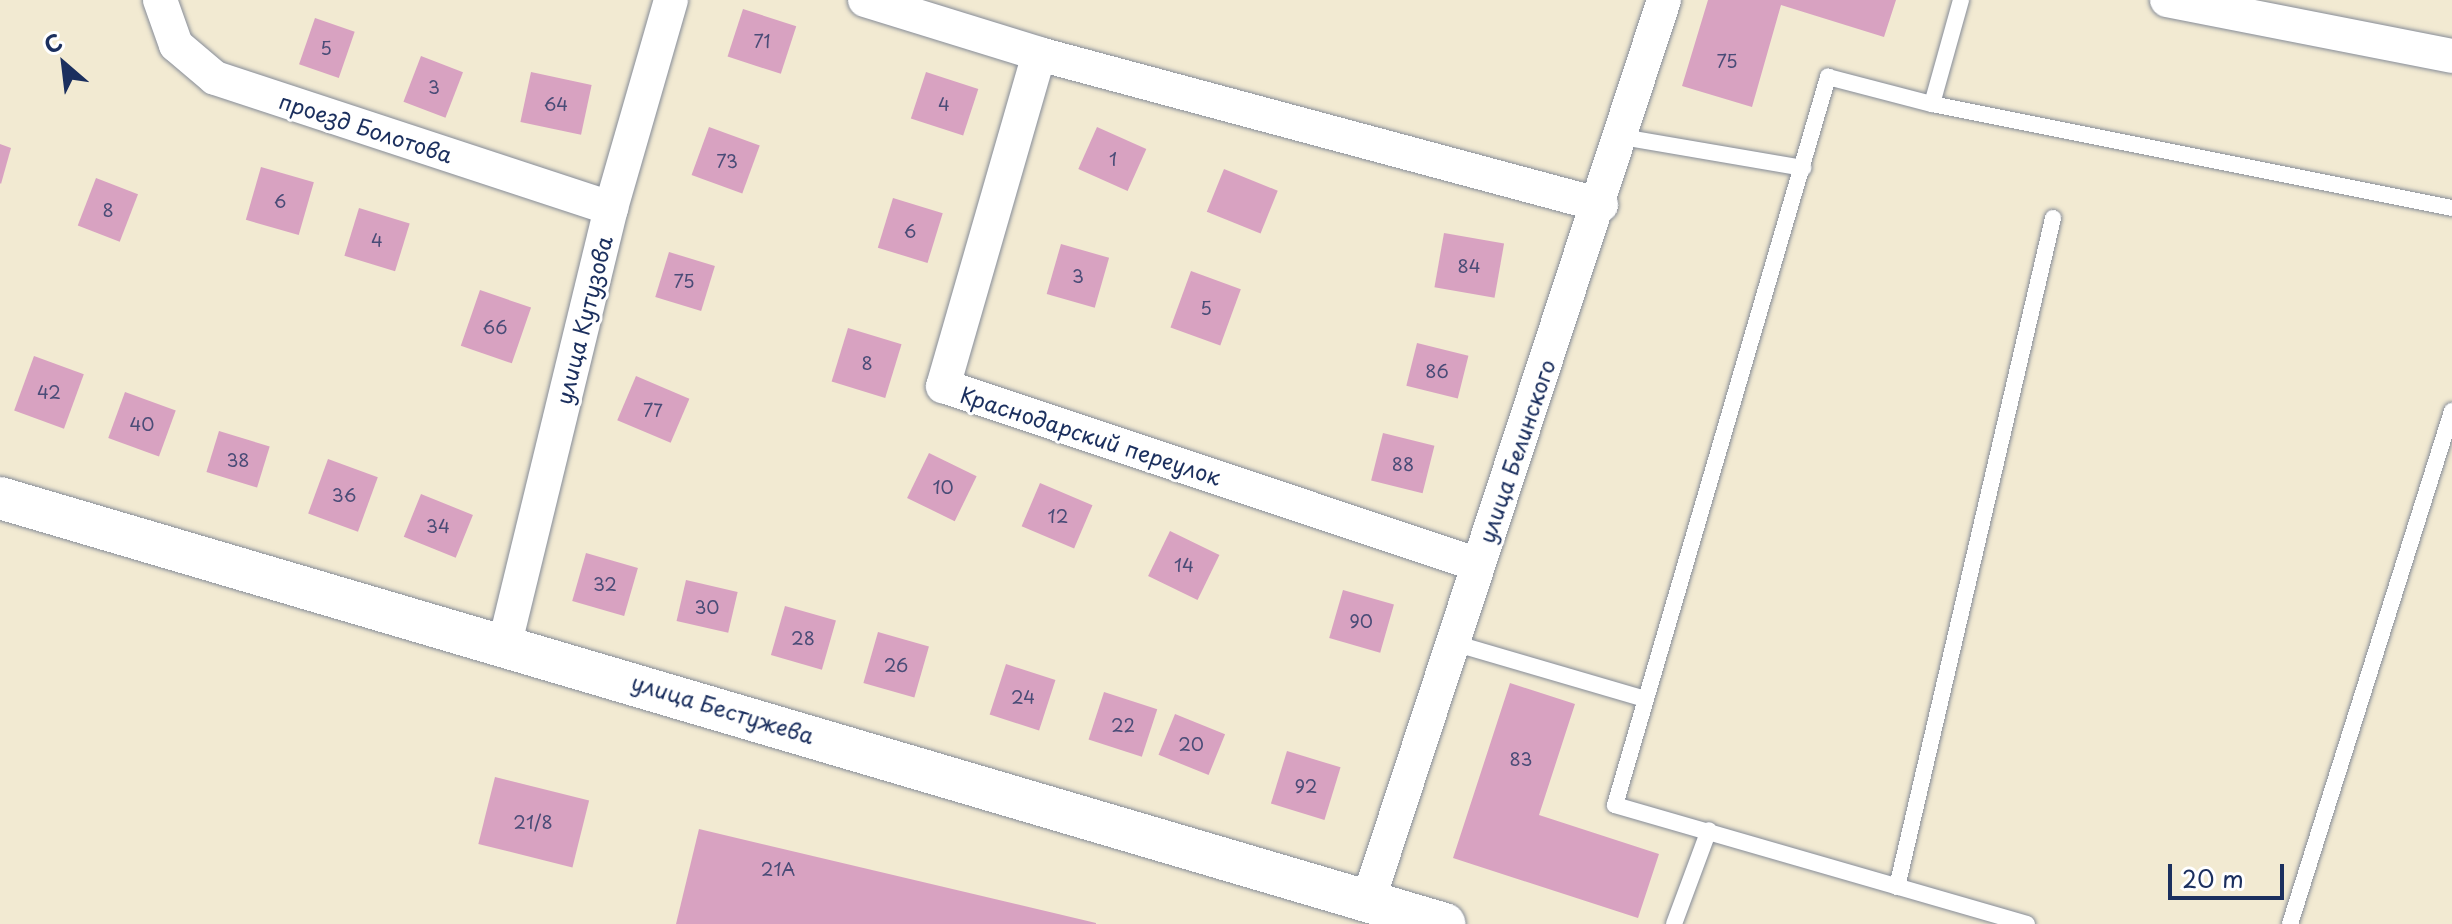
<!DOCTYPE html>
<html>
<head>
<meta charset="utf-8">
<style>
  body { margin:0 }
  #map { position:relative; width:2452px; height:924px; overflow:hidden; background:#f2ead2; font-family:"Playpen Sans",sans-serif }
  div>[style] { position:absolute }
  .building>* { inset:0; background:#d8a2c1; transform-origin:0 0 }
  .roads { filter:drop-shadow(0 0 2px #868c98) drop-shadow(0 0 2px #868c98) }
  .service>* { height:16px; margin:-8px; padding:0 8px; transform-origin:8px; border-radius:8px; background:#fff }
  .minor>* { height:34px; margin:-17px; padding:0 17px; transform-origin:17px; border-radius:17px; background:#fff }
  .tertiary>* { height:42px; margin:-21px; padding:0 21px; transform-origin:21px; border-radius:21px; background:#fff }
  span { translate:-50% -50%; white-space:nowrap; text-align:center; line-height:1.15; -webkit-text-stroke:6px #fff; paint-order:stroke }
  .number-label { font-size:18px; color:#4a4c77 }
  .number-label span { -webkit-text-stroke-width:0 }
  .street-label { font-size:22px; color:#1b2f5e }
  .north { position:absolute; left:24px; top:24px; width:80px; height:80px; -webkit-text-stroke:6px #fff; paint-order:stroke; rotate:332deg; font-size:22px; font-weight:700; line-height:32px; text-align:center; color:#1b2f5e }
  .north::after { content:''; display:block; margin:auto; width:28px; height:36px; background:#1b2f5e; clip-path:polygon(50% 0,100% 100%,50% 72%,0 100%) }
  .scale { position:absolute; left:2168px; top:864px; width:116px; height:36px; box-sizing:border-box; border:4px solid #1b2f5e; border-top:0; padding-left:10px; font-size:24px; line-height:28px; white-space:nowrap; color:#1b2f5e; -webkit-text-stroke:6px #fff; paint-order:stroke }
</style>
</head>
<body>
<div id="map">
  <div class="building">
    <div style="clip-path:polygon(1708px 0,1896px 0,1884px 37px,1781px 5px,1752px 107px,1682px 86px)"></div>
    <div style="left:743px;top:9px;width:56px;height:50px;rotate:18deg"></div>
    <div style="left:315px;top:18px;width:42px;height:49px;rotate:19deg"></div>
    <div style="left:421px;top:56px;width:45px;height:49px;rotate:21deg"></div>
    <div style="left:531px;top:72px;width:62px;height:51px;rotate:12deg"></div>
    <div style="left:926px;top:72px;width:55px;height:49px;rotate:18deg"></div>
    <div style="left:709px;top:127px;width:54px;height:51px;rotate:20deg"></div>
    <div style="left:1097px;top:127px;width:54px;height:46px;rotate:24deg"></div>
    <div style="clip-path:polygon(0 144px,11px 148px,1px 184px,0 183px)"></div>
    <div style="left:261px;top:167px;width:55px;height:55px;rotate:16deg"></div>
    <div style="left:1224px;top:169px;width:58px;height:46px;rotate:22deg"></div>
    <div style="left:96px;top:178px;width:45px;height:51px;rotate:21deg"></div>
    <div style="left:893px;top:198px;width:52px;height:52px;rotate:17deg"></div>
    <div style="left:359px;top:208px;width:53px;height:50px;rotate:17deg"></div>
    <div style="left:1444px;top:233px;width:61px;height:55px;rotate:10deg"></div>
    <div style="left:1061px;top:244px;width:50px;height:52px;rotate:16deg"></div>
    <div style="left:669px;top:252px;width:48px;height:47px;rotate:17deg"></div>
    <div style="left:1191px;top:271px;width:53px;height:60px;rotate:20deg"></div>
    <div style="left:480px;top:290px;width:54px;height:59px;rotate:19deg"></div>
    <div style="left:848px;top:328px;width:56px;height:56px;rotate:17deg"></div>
    <div style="left:1417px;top:343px;width:53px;height:44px;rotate:14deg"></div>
    <div style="left:34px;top:356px;width:53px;height:58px;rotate:20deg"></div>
    <div style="left:636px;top:376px;width:58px;height:48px;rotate:23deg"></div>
    <div style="left:125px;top:392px;width:54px;height:49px;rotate:20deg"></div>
    <div style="left:219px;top:431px;width:53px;height:43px;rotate:17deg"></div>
    <div style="left:1383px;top:433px;width:53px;height:49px;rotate:14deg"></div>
    <div style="left:929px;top:453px;width:53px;height:50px;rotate:26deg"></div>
    <div style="left:328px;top:459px;width:53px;height:58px;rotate:20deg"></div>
    <div style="left:1040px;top:483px;width:57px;height:47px;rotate:23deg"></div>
    <div style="left:421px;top:494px;width:56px;height:46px;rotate:22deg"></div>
    <div style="left:1170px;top:531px;width:55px;height:50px;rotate:26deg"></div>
    <div style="left:586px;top:553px;width:54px;height:50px;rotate:16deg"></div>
    <div style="left:686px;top:580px;width:53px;height:42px;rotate:13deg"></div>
    <div style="left:1343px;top:590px;width:53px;height:50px;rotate:16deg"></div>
    <div style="left:785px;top:606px;width:53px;height:51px;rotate:16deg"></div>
    <div style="left:878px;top:632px;width:53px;height:53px;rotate:16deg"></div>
    <div style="left:1006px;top:664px;width:52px;height:53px;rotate:18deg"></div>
    <div style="clip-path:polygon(1510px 683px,1575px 704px,1539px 815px,1659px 854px,1638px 918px,1453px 858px)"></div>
    <div style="left:1104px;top:692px;width:56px;height:50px;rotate:18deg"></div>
    <div style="left:1175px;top:714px;width:54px;height:44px;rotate:22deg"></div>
    <div style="left:1287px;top:751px;width:56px;height:55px;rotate:17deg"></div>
    <div style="left:495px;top:777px;width:97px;height:69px;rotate:14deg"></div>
    <div style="clip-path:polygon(699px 829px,1096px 923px,1096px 924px,676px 924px)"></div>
  </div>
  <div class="roads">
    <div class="service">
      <div style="left:1932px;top:104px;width:108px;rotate:-74.4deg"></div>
      <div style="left:1622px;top:137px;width:184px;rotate:9.7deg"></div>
      <div style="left:1457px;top:644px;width:196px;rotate:16.3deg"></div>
      <div style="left:1897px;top:887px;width:687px;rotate:-76.87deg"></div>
      <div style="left:1674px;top:924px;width:100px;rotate:-69.6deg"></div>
      <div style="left:2027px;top:924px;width:429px;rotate:-163.9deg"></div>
      <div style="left:1615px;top:805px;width:759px;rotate:-73.69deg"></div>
      <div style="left:1828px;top:77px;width:107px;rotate:14.6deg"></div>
      <div style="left:1932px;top:104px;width:530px;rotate:11.31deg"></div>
      <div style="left:2290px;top:924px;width:538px;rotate:-72.47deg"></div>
    </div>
    <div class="minor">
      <div style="left:160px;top:0;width:48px;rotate:70.4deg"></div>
      <div style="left:176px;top:45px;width:51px;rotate:40.2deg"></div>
      <div style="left:215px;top:78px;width:417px;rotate:18.2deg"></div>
      <div style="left:865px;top:0;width:182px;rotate:17.2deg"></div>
      <div style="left:1039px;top:54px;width:346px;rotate:106.1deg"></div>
      <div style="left:943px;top:386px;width:562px;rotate:18.47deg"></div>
      <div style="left:2167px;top:0;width:290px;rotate:11.1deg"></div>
      <div style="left:1039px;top:54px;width:582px;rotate:15.04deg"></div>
      <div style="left:505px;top:643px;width:448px;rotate:-76.3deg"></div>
      <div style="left:611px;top:208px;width:216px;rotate:-73.9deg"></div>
      <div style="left:1368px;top:901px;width:948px;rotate:-71.81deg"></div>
    </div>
    <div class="tertiary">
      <div style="left:0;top:498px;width:1506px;rotate:16.43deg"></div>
    </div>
  </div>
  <div class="number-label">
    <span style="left:762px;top:41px">71</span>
    <span style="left:326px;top:48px">5</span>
    <span style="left:1727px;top:61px">75</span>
    <span style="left:434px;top:87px">3</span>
    <span style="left:556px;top:104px">64</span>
    <span style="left:944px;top:104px">4</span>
    <span style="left:1113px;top:159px">1</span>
    <span style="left:727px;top:161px">73</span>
    <span style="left:280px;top:201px">6</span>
    <span style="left:108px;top:210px">8</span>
    <span style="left:910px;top:231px">6</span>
    <span style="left:377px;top:240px">4</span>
    <span style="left:1469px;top:266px">84</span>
    <span style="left:1078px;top:276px">3</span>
    <span style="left:684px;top:281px">75</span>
    <span style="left:1206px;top:308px">5</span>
    <span style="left:495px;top:327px">66</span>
    <span style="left:867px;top:363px">8</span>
    <span style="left:1437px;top:371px">86</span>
    <span style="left:49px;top:392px">42</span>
    <span style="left:653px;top:410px">77</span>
    <span style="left:142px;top:424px">40</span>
    <span style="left:238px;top:460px">38</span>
    <span style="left:1403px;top:464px">88</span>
    <span style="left:943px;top:487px">10</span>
    <span style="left:344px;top:495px">36</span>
    <span style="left:1058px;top:516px">12</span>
    <span style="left:438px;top:526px">34</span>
    <span style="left:1184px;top:565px">14</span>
    <span style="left:605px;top:584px">32</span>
    <span style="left:707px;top:607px">30</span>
    <span style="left:1361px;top:621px">90</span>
    <span style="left:803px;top:638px">28</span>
    <span style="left:896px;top:665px">26</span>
    <span style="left:1023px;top:697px">24</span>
    <span style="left:1123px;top:725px">22</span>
    <span style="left:1191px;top:744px">20</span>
    <span style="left:1521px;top:759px">83</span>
    <span style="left:1306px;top:786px">92</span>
    <span style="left:533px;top:822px">21/8</span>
    <span style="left:778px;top:869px">21А</span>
  </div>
  <div class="street-label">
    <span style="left:366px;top:127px;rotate:18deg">проезд Болотова</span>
    <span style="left:583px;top:320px;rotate:-76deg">улица Кутузова</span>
    <span style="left:1091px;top:435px;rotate:18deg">Краснодарский переулок</span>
    <span style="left:1516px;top:451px;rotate:-71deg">улица Белинского</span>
    <span style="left:723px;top:708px;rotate:17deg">улица Бестужева</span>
  </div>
  <div class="north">С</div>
  <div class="scale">20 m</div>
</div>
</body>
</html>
